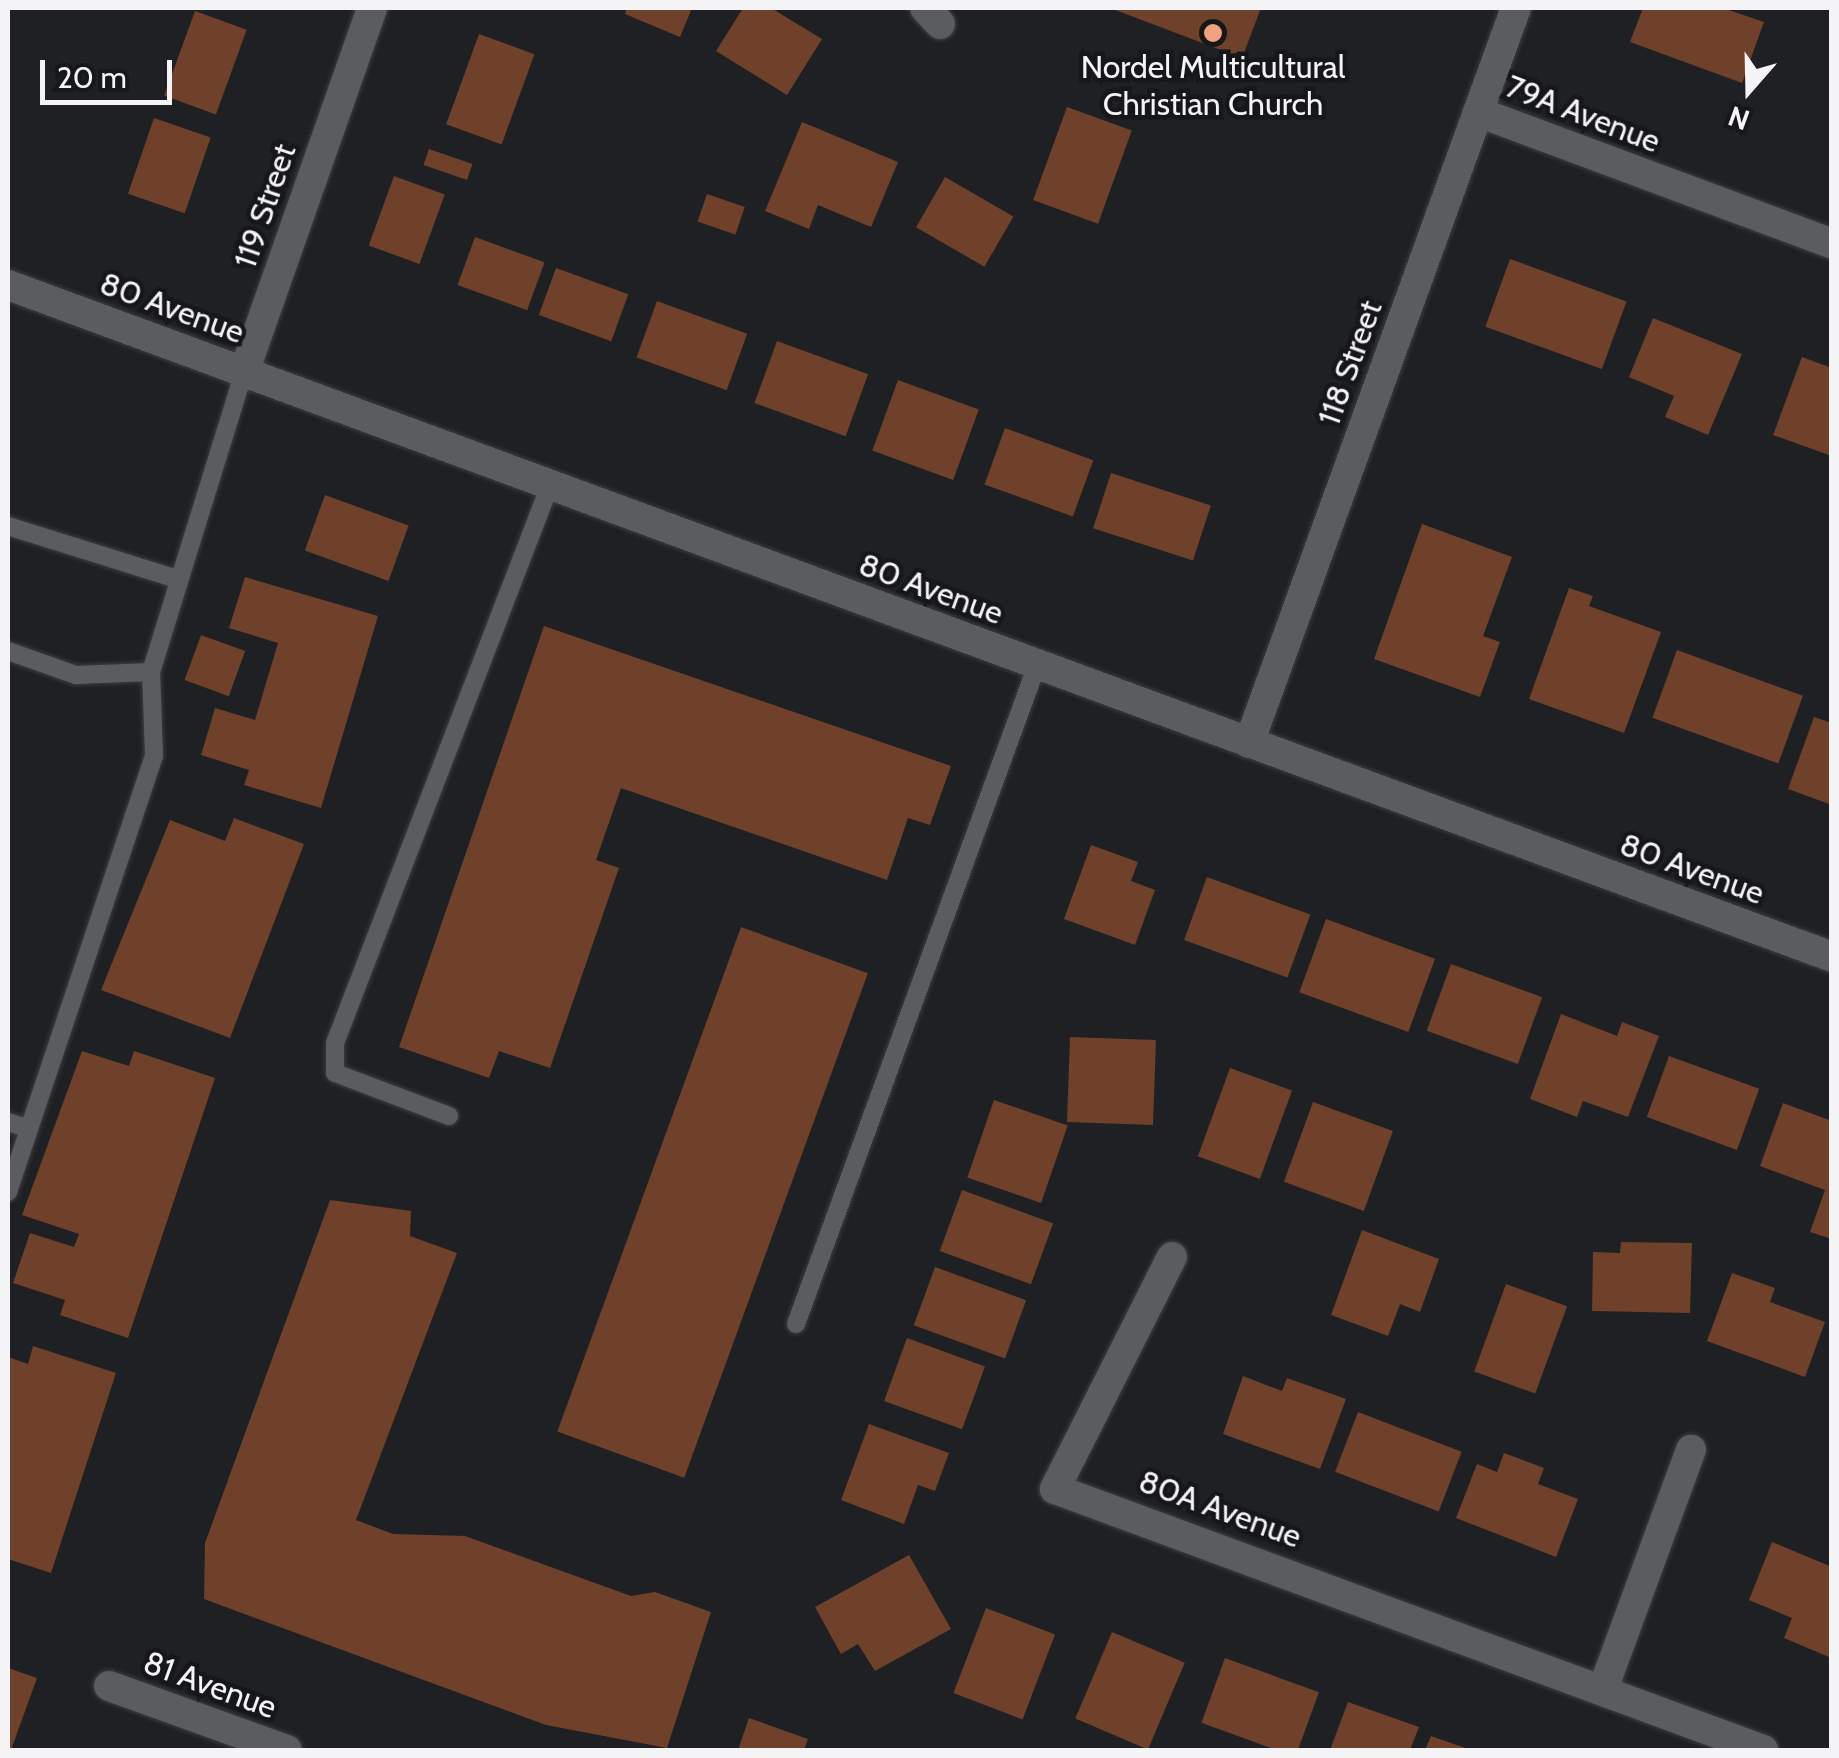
<!DOCTYPE html>
<html>
<head>
<meta charset="utf-8">
<style>
  body { margin:0 }
  #map { position:relative; width:1839px; height:1758px; overflow:hidden; background:#1f2023; font-family:Cabin,sans-serif }
  div>[style] { position:absolute }
  .building>* { inset:0; background:#6f402a; transform-origin:0 0 }
  .roads { filter:drop-shadow(0 0 2px #3d3d3f) drop-shadow(0 0 2px #3d3d3f) }
  .lane>* { height:18px; margin:-9px; padding:0 9px; transform-origin:9px; border-radius:9px; background:#5b5c5f }
  .street>* { height:30px; margin:-15px; padding:0 15px; transform-origin:15px; border-radius:15px; background:#5b5c5f }
  .secondary>* { height:30px; margin:-15px; padding:0 15px; transform-origin:15px; border-radius:15px; background:#5b5c5f }
  .dots>* { width:28px; height:28px; translate:-50% -50%; box-sizing:border-box; border:5px solid #16171a; border-radius:50% }
  span { translate:-50% -50%; white-space:nowrap; text-align:center; line-height:1.15; -webkit-text-stroke:9px #16171a; paint-order:stroke }
  .poi-label { font-size:32px; color:#f4f4f6 }
  .street-label { font-size:32px; color:#f4f4f6 }
  .frame { position:absolute; inset:0; border:10px solid #f4f4f6; pointer-events:none }
  .north { position:absolute; left:1699px; top:40px; width:100px; height:100px; -webkit-text-stroke:8px #16171a; paint-order:stroke; rotate:200deg; font-size:28px; font-weight:700; line-height:40px; text-align:center; color:#f4f4f6 }
  .north::after { content:''; display:block; margin:auto; width:35px; height:45px; background:#f4f4f6; clip-path:polygon(50% 0,100% 100%,50% 72%,0 100%) }
  .scale { position:absolute; left:40px; top:60px; width:132px; height:45px; box-sizing:border-box; border:5px solid #f4f4f6; border-top:0; padding-left:12px; font-size:30px; line-height:35px; white-space:nowrap; color:#f4f4f6; -webkit-text-stroke:8px #16171a; paint-order:stroke }
</style>
</head>
<body>
<div id="map">
  <div class="building">
    <div style="clip-path:polygon(627px 8px,692px 8px,680px 37px,625px 14px)"></div>
    <div style="clip-path:polygon(743px 8px,771px 8px,822px 39px,787px 95px,716px 51px)"></div>
    <div style="clip-path:polygon(1110px 8px,1261px 8px,1242px 58px)"></div>
    <div style="clip-path:polygon(1643px 8px,1723px 8px,1764px 22px,1742px 83px,1630px 42px)"></div>
    <div style="left:195px;top:11px;width:55px;height:90px;rotate:20deg"></div>
    <div style="left:479px;top:34px;width:59px;height:96px;rotate:20deg"></div>
    <div style="left:1067px;top:107px;width:69px;height:99px;rotate:20deg"></div>
    <div style="left:154px;top:118px;width:60px;height:80px;rotate:19deg"></div>
    <div style="clip-path:polygon(802px 122px,898px 162px,871px 227px,818px 205px,809px 229px,765px 211px)"></div>
    <div style="left:429px;top:149px;width:46px;height:17px;rotate:19deg"></div>
    <div style="left:394px;top:176px;width:54px;height:74px;rotate:20deg"></div>
    <div style="left:945px;top:177px;width:79px;height:58px;rotate:30deg"></div>
    <div style="left:707px;top:194px;width:40px;height:29px;rotate:19deg"></div>
    <div style="left:475px;top:237px;width:74px;height:51px;rotate:20deg"></div>
    <div style="left:1510px;top:259px;width:124px;height:72px;rotate:20deg"></div>
    <div style="left:556px;top:268px;width:77px;height:50px;rotate:20deg"></div>
    <div style="left:657px;top:301px;width:96px;height:60px;rotate:20deg"></div>
    <div style="clip-path:polygon(1653px 318px,1742px 354px,1708px 435px,1665px 417px,1674px 396px,1629px 377px)"></div>
    <div style="left:777px;top:341px;width:97px;height:66px;rotate:20deg"></div>
    <div style="clip-path:polygon(1802px 357px,1832px 368px,1832px 456px,1773px 435px)"></div>
    <div style="left:898px;top:380px;width:86px;height:75px;rotate:20deg"></div>
    <div style="left:1005px;top:428px;width:94px;height:60px;rotate:20deg"></div>
    <div style="left:1111px;top:473px;width:105px;height:58px;rotate:18deg"></div>
    <div style="left:325px;top:495px;width:89px;height:59px;rotate:20deg"></div>
    <div style="clip-path:polygon(1422px 524px,1512px 557px,1483px 636px,1500px 642px,1480px 697px,1374px 659px)"></div>
    <div style="clip-path:polygon(245px 577px,378px 616px,321px 808px,244px 785px,249px 770px,201px 755px,215px 708px,255px 720px,278px 643px,229px 628px)"></div>
    <div style="clip-path:polygon(1569px 588px,1593px 596px,1589px 606px,1661px 632px,1624px 733px,1529px 699px)"></div>
    <div style="clip-path:polygon(544px 626px,951px 766px,930px 825px,908px 818px,887px 880px,621px 788px,596px 860px,619px 868px,550px 1068px,499px 1051px,489px 1078px,399px 1047px)"></div>
    <div style="left:201px;top:635px;width:47px;height:48px;rotate:20deg"></div>
    <div style="left:1677px;top:650px;width:134px;height:72px;rotate:20deg"></div>
    <div style="clip-path:polygon(1814px 717px,1832px 723px,1832px 805px,1788px 789px)"></div>
    <div style="clip-path:polygon(234px 818px,304px 844px,230px 1038px,101px 990px,170px 820px,225px 841px)"></div>
    <div style="clip-path:polygon(1091px 845px,1138px 862px,1131px 881px,1155px 890px,1135px 945px,1064px 919px)"></div>
    <div style="left:1207px;top:877px;width:110px;height:67px;rotate:20deg"></div>
    <div style="left:1326px;top:919px;width:116px;height:78px;rotate:20deg"></div>
    <div style="left:741px;top:927px;width:135px;height:537px;rotate:20deg"></div>
    <div style="left:1451px;top:964px;width:97px;height:71px;rotate:20deg"></div>
    <div style="clip-path:polygon(1561px 1014px,1617px 1036px,1622px 1022px,1659px 1036px,1628px 1117px,1583px 1101px,1577px 1117px,1530px 1099px)"></div>
    <div style="left:1070px;top:1037px;width:86px;height:85px;rotate:2deg"></div>
    <div style="clip-path:polygon(82px 1051px,129px 1066px,134px 1051px,215px 1078px,128px 1338px,60px 1315px,65px 1300px,13px 1283px,30px 1233px,74px 1247px,79px 1234px,22px 1215px)"></div>
    <div style="left:1669px;top:1056px;width:96px;height:65px;rotate:20deg"></div>
    <div style="left:1230px;top:1068px;width:66px;height:94px;rotate:20deg"></div>
    <div style="left:994px;top:1100px;width:78px;height:82px;rotate:19deg"></div>
    <div style="left:1313px;top:1102px;width:85px;height:85px;rotate:20deg"></div>
    <div style="clip-path:polygon(1783px 1103px,1832px 1121px,1832px 1239px,1810px 1232px,1825px 1190px,1760px 1166px)"></div>
    <div style="left:962px;top:1190px;width:97px;height:65px;rotate:20deg"></div>
    <div style="clip-path:polygon(330px 1200px,411px 1211px,410px 1236px,457px 1253px,356px 1520px,393px 1534px,465px 1536px,631px 1596px,655px 1592px,711px 1612px,667px 1748px,546px 1725px,204px 1599px,205px 1543px)"></div>
    <div style="clip-path:polygon(1362px 1230px,1439px 1259px,1420px 1312px,1400px 1304px,1388px 1336px,1331px 1315px)"></div>
    <div style="clip-path:polygon(1621px 1242px,1692px 1243px,1690px 1313px,1592px 1311px,1593px 1252px,1620px 1253px)"></div>
    <div style="left:935px;top:1267px;width:97px;height:62px;rotate:20deg"></div>
    <div style="clip-path:polygon(1732px 1273px,1775px 1288px,1770px 1302px,1825px 1322px,1805px 1377px,1707px 1341px)"></div>
    <div style="left:1506px;top:1284px;width:65px;height:93px;rotate:20deg"></div>
    <div style="left:907px;top:1338px;width:83px;height:67px;rotate:20deg"></div>
    <div style="clip-path:polygon(33px 1346px,116px 1373px,51px 1573px,8px 1559px,8px 1357px,28px 1364px)"></div>
    <div style="clip-path:polygon(1243px 1376px,1282px 1391px,1287px 1378px,1346px 1399px,1320px 1469px,1223px 1434px)"></div>
    <div style="left:1358px;top:1412px;width:111px;height:64px;rotate:21deg"></div>
    <div style="clip-path:polygon(869px 1424px,949px 1453px,935px 1491px,918px 1485px,904px 1524px,841px 1500px)"></div>
    <div style="clip-path:polygon(1504px 1453px,1544px 1468px,1538px 1484px,1578px 1499px,1556px 1557px,1456px 1518px,1477px 1464px,1497px 1472px)"></div>
    <div style="clip-path:polygon(1772px 1542px,1832px 1567px,1829px 1657px,1784px 1638px,1792px 1618px,1749px 1600px)"></div>
    <div style="clip-path:polygon(909px 1555px,951px 1629px,875px 1671px,858px 1644px,841px 1654px,815px 1607px)"></div>
    <div style="left:986px;top:1608px;width:74px;height:91px;rotate:21deg"></div>
    <div style="left:1112px;top:1632px;width:79px;height:94px;rotate:23deg"></div>
    <div style="left:1225px;top:1658px;width:100px;height:69px;rotate:20deg"></div>
    <div style="clip-path:polygon(8px 1668px,37px 1678px,11px 1750px,8px 1750px)"></div>
    <div style="clip-path:polygon(1348px 1702px,1419px 1727px,1410px 1750px,1330px 1750px)"></div>
    <div style="clip-path:polygon(749px 1718px,808px 1739px,804px 1750px,738px 1750px)"></div>
    <div style="clip-path:polygon(1431px 1736px,1471px 1750px,1425px 1750px)"></div>
  </div>
  <div class="roads">
    <div class="lane">
      <div style="left:8px;top:526px;width:177px;rotate:17.4deg"></div>
      <div style="left:8px;top:651px;width:72px;rotate:19.4deg"></div>
      <div style="left:76px;top:675px;width:75px;rotate:-2.3deg"></div>
      <div style="left:449px;top:1116px;width:122px;rotate:-159.3deg"></div>
      <div style="left:335px;top:1073px;width:30px;rotate:-90deg"></div>
      <div style="left:335px;top:1043px;width:598px;rotate:-68.93deg"></div>
      <div style="left:8px;top:1122px;width:22px;rotate:18deg"></div>
      <div style="left:8px;top:1192px;width:460px;rotate:-71.5deg"></div>
      <div style="left:154px;top:756px;width:84px;rotate:-92deg"></div>
      <div style="left:151px;top:672px;width:314px;rotate:-72.8deg"></div>
      <div style="left:796px;top:1324px;width:702px;rotate:-69.91deg"></div>
    </div>
    <div class="street">
      <div style="left:925px;top:8px;width:22px;rotate:47deg"></div>
      <div style="left:1478px;top:112px;width:378px;rotate:20.4deg"></div>
      <div style="left:244px;top:372px;width:386px;rotate:-70.6deg"></div>
      <div style="left:1249px;top:743px;width:782px;rotate:-70.04deg"></div>
      <div style="left:1172px;top:1257px;width:260px;rotate:116.8deg"></div>
      <div style="left:1055px;top:1489px;width:755px;rotate:20.24deg"></div>
      <div style="left:109px;top:1686px;width:189px;rotate:19.8deg"></div>
      <div style="left:1603px;top:1689px;width:255px;rotate:-69.8deg"></div>
    </div>
    <div class="secondary">
      <div style="left:8px;top:285px;width:1944px;rotate:20.22deg"></div>
    </div>
  </div>
  <div class="dots">
    <div style="left:1213px;top:33px;background:#f1a17d"></div>
  </div>
  <div class="poi-label">
    <span style="left:1213px;top:86px">Nordel Multicultural<br>Christian Church</span>
  </div>
  <div class="street-label">
    <span style="left:1583px;top:114px;rotate:21deg">79A Avenue</span>
    <span style="left:265px;top:206px;rotate:-71deg">119 Street</span>
    <span style="left:172px;top:308px;rotate:20deg">80 Avenue</span>
    <span style="left:1350px;top:363px;rotate:-70deg">118 Street</span>
    <span style="left:931px;top:589px;rotate:20deg">80 Avenue</span>
    <span style="left:1692px;top:869px;rotate:20deg">80 Avenue</span>
    <span style="left:1220px;top:1509px;rotate:20deg">80A Avenue</span>
    <span style="left:210px;top:1685px;rotate:20deg">81 Avenue</span>
  </div>
  <div class="frame"></div>
  <div class="north">N</div>
  <div class="scale">20 m</div>
</div>
</body>
</html>
